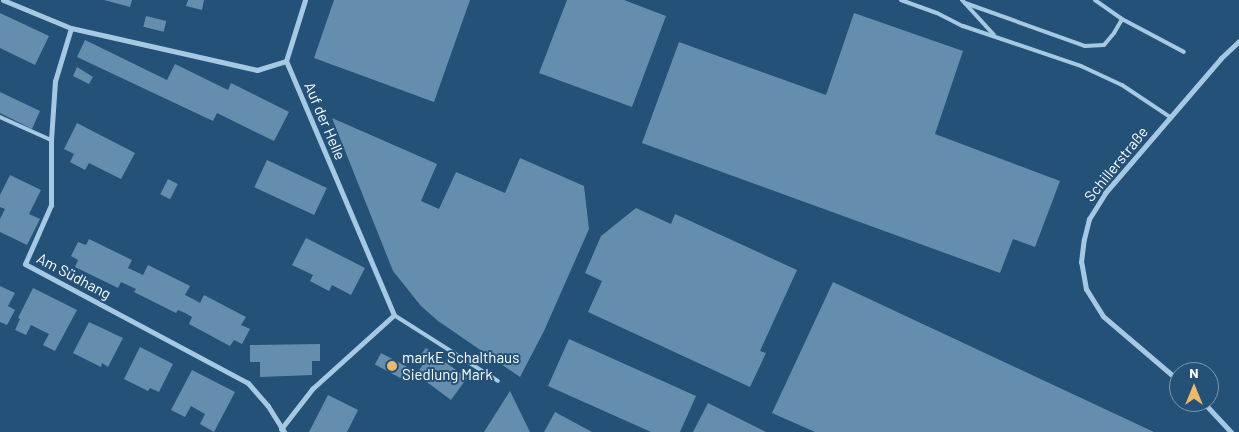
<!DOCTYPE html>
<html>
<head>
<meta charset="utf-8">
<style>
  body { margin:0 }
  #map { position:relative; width:1239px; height:432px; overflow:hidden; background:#245178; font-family:Barlow,sans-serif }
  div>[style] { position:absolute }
  .building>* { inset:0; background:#658dae; transform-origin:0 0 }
  .lane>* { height:4px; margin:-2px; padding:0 2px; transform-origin:2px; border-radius:2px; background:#a5c8e3 }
  .street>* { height:5px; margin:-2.5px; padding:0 2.5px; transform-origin:2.5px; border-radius:2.5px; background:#a5c8e3 }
  .dots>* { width:14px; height:14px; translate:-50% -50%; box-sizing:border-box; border:2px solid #245178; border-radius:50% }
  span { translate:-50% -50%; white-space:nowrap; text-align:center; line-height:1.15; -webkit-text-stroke:4px #245178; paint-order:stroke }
  .street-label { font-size:15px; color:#fff }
  .poi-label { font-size:15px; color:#fff }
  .left { translate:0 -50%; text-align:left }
  .north { position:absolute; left:1169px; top:362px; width:50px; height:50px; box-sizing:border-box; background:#245178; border:1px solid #7c97ae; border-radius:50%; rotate:0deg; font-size:14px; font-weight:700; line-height:20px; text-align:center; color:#fff }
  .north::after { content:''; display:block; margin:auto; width:18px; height:22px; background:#edb969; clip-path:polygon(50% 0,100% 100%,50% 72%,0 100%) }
</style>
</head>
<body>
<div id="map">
  <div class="building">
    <div style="clip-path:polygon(104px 0,132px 0,130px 7px)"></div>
    <div style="clip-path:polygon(188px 0,204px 0,202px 10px,186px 6px)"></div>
    <div style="clip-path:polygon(334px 0,470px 0,434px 102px,314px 58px)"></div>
    <div style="clip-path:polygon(567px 0,624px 0,666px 16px,632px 107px,539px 73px)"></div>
    <div style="clip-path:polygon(0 13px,49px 36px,35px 65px,0 48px)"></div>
    <div style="clip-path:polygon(854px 13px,963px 51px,935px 134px,1060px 181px,1035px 247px,1013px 239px,1000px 273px,642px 143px,679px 42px,826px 95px)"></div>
    <div style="left:146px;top:16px;width:21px;height:11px;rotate:14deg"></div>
    <div style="clip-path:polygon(85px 40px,167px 80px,175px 64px,228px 90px,231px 83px,289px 112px,274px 141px,217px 113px,213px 121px,77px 57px)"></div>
    <div style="clip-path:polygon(77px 67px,93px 77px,89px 84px,73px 76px)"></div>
    <div style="clip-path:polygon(0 92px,40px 111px,32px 129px,0 113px)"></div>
    <div style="clip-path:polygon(332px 118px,437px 164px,421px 201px,439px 209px,456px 172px,505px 193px,520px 158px,584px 186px,589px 229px,544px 331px,520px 377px,438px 321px,421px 306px,393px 271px)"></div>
    <div style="clip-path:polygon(77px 123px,135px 153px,121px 179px,89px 163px,85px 170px,70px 162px,74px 154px,64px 149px)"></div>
    <div style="left:267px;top:160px;width:66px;height:30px;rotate:25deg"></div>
    <div style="clip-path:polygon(10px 175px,41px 190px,29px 214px,40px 219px,27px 245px,0 232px,0 219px,5px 209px,0 207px,0 195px)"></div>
    <div style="left:168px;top:179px;width:11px;height:17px;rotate:27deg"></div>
    <div style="clip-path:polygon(636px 208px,671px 224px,675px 214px,797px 270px,760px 351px,766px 353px,750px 387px,588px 312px,602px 281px,585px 273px,601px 236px)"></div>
    <div style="clip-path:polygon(306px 238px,365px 268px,351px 295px,332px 285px,329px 291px,310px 281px,313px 275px,292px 265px)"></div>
    <div style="clip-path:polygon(89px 239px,132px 260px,128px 268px,143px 275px,148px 265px,190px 286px,185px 295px,193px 299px,200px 303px,204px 295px,246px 317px,241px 325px,250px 329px,242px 344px,234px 340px,230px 346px,189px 324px,192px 317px,185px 313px,178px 310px,176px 313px,134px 292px,136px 289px,121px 282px,118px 288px,75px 267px,78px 260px,71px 256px,78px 242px,86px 245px)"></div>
    <div style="clip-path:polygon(833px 282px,1154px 432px,815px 432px,772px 413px)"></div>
    <div style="clip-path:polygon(0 286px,15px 293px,8px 306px,15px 310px,7px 325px,0 322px)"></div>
    <div style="clip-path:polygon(33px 288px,77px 310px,55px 351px,43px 345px,49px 334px,31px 325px,26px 335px,15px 330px,20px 319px,18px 318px)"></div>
    <div style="clip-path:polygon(89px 322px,123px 338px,108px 367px,102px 363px,101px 367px,73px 353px)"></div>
    <div style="clip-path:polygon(569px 339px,696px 396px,680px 432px,651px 432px,548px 386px)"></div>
    <div style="clip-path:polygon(320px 344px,320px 361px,312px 361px,312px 375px,260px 377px,260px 362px,250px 362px,250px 345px)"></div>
    <div style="clip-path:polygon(140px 347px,173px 364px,159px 392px,150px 388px,148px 391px,124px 379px)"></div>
    <div style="clip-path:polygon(426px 348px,467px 378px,451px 400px,416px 374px,425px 362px,419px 357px)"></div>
    <div style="left:381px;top:353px;width:32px;height:13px;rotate:28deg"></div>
    <div style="clip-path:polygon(192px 370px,235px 392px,214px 432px,200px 424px,205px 414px,191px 406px,185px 417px,171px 410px)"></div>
    <div style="clip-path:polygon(510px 391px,530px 432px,484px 432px)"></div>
    <div style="clip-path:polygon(328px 395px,358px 410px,347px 432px,309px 432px)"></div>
    <div style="clip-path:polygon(708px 403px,766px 432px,693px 432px)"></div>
    <div style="clip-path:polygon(555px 412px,592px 432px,544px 432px)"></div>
  </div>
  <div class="lane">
    <div style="left:901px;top:0;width:38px;rotate:20deg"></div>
    <div style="left:937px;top:13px;width:29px;rotate:27deg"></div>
    <div style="left:963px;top:26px;width:125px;rotate:18.7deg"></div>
    <div style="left:1081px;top:66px;width:45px;rotate:24.9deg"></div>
    <div style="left:1122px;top:85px;width:58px;rotate:33.7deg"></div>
    <div style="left:962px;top:0;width:47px;rotate:47.6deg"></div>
    <div style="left:965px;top:3px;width:127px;rotate:19.7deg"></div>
    <div style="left:1085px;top:46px;width:19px;rotate:-3deg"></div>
    <div style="left:1104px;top:45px;width:16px;rotate:-50deg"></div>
    <div style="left:1114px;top:33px;width:16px;rotate:-60deg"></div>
    <div style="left:1122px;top:19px;width:33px;rotate:-145deg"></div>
    <div style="left:1122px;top:19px;width:70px;rotate:28deg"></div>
    <div style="left:0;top:117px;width:56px;rotate:24.3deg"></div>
    <div style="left:394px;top:315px;width:123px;rotate:32.4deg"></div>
  </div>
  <div class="street">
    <div style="left:3px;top:0;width:74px;rotate:22.4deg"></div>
    <div style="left:71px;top:28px;width:191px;rotate:12.7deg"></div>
    <div style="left:257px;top:70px;width:30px;rotate:-17deg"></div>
    <div style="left:71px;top:28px;width:55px;rotate:106.8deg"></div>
    <div style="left:55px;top:81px;width:59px;rotate:93.9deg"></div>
    <div style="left:51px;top:140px;width:65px;rotate:90deg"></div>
    <div style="left:51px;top:205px;width:64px;rotate:113.8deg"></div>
    <div style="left:25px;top:264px;width:253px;rotate:28.1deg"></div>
    <div style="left:248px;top:383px;width:30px;rotate:49deg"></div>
    <div style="left:268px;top:406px;width:31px;rotate:58deg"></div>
    <div style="left:286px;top:61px;width:64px;rotate:-72.7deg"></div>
    <div style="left:1179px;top:381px;width:100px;rotate:-139.5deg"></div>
    <div style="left:1103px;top:316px;width:32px;rotate:-122deg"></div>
    <div style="left:1086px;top:289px;width:27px;rotate:-100deg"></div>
    <div style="left:1081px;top:262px;width:23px;rotate:-83deg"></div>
    <div style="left:1084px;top:239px;width:21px;rotate:-76deg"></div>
    <div style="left:1089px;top:219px;width:31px;rotate:-58deg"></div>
    <div style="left:1105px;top:193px;width:178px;rotate:-49.3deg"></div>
    <div style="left:1221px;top:58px;width:25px;rotate:-43deg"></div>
    <div style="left:1203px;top:402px;width:41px;rotate:47deg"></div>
    <div style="left:281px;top:429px;width:51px;rotate:-52.2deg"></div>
    <div style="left:312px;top:389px;width:110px;rotate:-42.1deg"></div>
    <div style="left:394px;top:315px;width:276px;rotate:-113deg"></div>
  </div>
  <div class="dots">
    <div style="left:392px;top:366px;background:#edb969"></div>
  </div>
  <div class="street-label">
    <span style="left:325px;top:121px;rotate:67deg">Auf der Helle</span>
    <span style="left:1116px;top:164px;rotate:-51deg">Schillerstraße</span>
    <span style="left:74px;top:276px;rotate:28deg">Am Südhang</span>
  </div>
  <div class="poi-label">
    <span class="left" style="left:402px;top:366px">markE Schalthaus<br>Siedlung Mark</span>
  </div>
  <div class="north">N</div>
</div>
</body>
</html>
